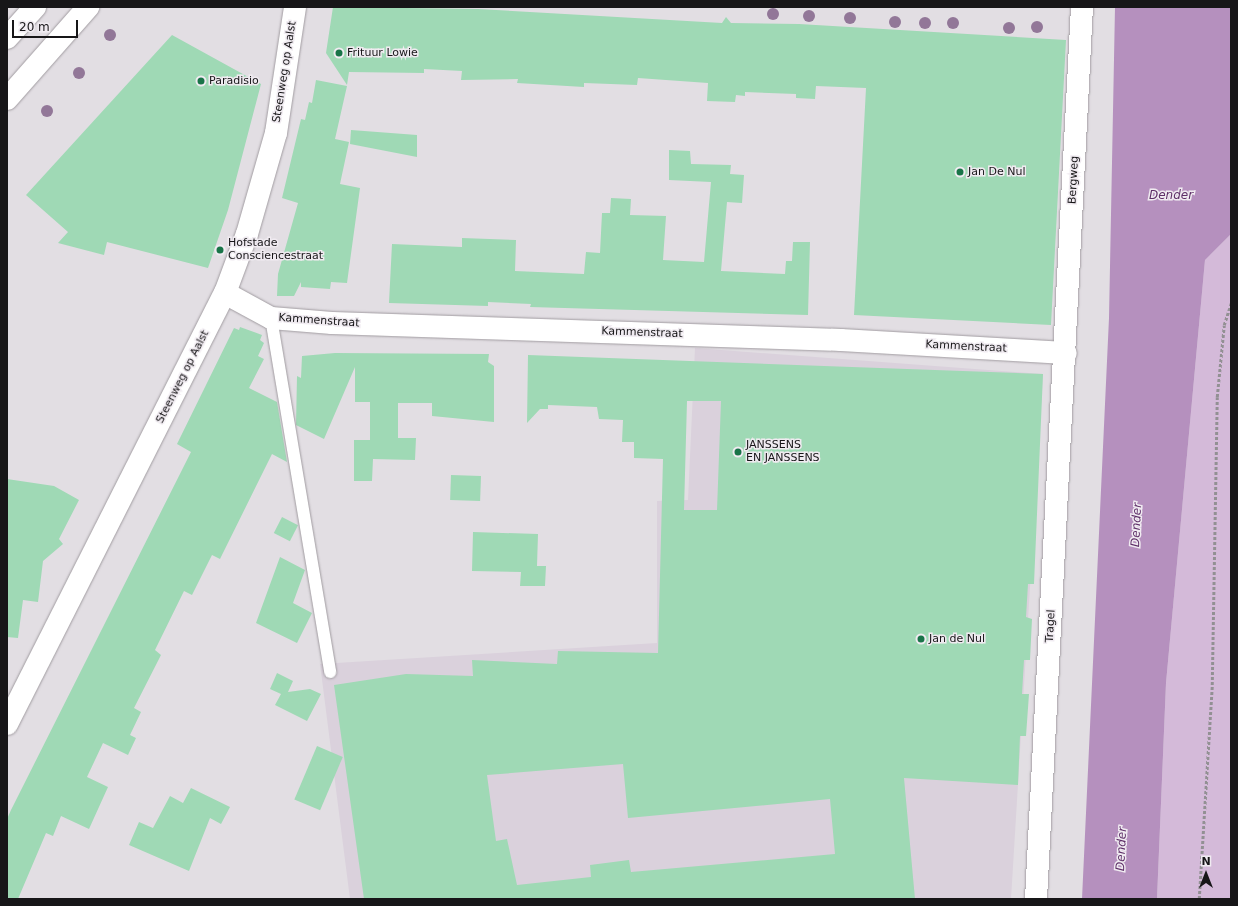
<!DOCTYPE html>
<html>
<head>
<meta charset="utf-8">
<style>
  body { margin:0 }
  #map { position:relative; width:1238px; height:906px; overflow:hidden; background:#e2dee3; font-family:"DejaVu Sans",sans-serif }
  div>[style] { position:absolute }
  .built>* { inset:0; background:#dad1dc }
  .green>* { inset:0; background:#d4bad9 }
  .water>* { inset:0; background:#b590be }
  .building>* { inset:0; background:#9fd9b5; transform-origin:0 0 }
  .path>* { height:2.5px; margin-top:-1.25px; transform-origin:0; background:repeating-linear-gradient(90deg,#929093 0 3px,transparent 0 5px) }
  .roads { filter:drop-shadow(0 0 1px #a19ca1) drop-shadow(0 0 1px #a19ca1) }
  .service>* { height:12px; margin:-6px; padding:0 6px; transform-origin:6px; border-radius:6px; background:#fff }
  .minor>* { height:22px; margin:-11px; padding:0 11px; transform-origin:11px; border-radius:11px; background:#fff }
  .secondary>* { height:22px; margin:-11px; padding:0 11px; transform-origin:11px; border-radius:11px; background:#fff }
  .trees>* { width:12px; height:12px; margin:-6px; border-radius:50%; background:#927798 }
  .dots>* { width:11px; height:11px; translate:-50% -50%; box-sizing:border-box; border:2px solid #f0ebf1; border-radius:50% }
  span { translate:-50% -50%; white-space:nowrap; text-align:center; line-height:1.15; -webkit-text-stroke:3px #f0ebf1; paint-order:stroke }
  .poi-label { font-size:11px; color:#171618 }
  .left { translate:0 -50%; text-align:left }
  .street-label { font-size:11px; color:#171618 }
  .water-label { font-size:12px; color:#5e2f68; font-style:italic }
  .frame { position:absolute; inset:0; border:8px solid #171618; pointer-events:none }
  .north { position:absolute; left:1186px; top:854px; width:40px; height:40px; -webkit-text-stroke:3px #f0ebf1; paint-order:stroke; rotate:0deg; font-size:11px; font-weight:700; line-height:16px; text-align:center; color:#171618 }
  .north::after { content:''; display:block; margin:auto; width:14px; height:18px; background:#171618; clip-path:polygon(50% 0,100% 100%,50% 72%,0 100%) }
  .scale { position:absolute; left:12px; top:20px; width:66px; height:18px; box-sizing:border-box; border:2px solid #171618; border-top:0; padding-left:5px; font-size:12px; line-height:14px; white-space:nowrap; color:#171618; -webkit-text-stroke:3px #f0ebf1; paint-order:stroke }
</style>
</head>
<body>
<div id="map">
  <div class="built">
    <div style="clip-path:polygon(695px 348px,1043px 374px,1011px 899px,350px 899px,320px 664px,657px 643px,657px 501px,688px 500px)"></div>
  </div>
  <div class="green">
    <div style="clip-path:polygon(1231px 234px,1231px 899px,1157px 899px,1166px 683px,1205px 260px)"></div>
  </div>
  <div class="water">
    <div style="clip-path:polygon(1115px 7px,1231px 7px,1231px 234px,1205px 260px,1166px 683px,1157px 899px,1082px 899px,1109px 318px)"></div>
  </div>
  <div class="building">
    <div style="clip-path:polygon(333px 7px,478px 9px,722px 23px,726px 17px,731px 23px,799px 24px,1066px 40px,1051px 325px,854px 315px,866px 88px,816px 86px,815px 99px,796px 98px,796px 94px,745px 92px,745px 96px,736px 95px,735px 102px,707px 101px,708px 83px,638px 78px,637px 85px,584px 83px,584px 87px,517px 83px,518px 79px,461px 80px,462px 71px,424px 69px,424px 73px,349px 72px,347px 85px,326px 53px)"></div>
    <div style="clip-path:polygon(172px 35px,261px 84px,228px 210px,208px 268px,107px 242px,104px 255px,58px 243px,68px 232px,26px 195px)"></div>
    <div style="clip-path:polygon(316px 80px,347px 86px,335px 139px,349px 142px,340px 184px,360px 188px,347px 283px,331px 282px,330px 289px,301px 287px,301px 282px,294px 296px,277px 296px,278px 274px,298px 203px,282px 198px,301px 119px,305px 120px,309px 102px,312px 103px)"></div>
    <div style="clip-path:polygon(351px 130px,417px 135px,417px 157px,350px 144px)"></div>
    <div style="clip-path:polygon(669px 150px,690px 151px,691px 164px,731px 165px,730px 174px,744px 175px,742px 203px,727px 202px,721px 271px,785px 274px,786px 261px,792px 261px,793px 242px,810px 242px,808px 315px,530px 307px,531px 304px,488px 302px,488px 306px,389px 303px,392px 244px,462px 247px,462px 238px,516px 240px,515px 271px,584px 274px,586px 252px,600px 253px,602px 213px,610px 213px,611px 198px,631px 199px,630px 215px,666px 216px,663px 260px,704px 262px,711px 182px,669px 180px)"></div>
    <div style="clip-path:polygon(240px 327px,262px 335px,260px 340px,264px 343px,258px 356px,264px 359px,249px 388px,277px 402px,287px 462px,272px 454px,220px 559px,212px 555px,192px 595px,184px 591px,155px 650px,161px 655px,134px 708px,141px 712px,130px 735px,136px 738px,128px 755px,103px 743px,87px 777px,108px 787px,89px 829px,61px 816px,53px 836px,46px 833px,18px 899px,7px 899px,7px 819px,11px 810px,191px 452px,177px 444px,234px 328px,239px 330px)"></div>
    <div style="clip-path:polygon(335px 353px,489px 354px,488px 362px,494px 366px,494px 422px,432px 416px,432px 403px,398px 403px,398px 438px,416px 438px,415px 460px,373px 459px,372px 481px,354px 481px,354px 440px,370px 440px,370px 402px,355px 402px,355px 367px,324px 439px,296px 425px,297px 376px,301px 378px,302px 356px)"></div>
    <div style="clip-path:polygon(evenodd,528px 355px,1043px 374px,1034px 584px,1028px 584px,1026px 617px,1032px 619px,1030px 660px,1024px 660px,1022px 694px,1029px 694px,1026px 736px,1020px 736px,1018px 785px,904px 778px,915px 899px,364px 899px,334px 685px,406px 674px,473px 676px,472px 660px,557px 664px,558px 651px,658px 653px,663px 459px,634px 458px,634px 442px,622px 442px,623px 420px,599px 419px,597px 407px,548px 405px,548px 409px,540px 409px,527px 423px,528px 355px,687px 401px,721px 401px,717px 510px,684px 510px,687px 401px,528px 355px,623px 764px,628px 818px,830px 799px,835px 854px,631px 872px,629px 860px,590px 865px,591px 877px,517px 885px,507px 839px,496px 841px,487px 775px,623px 764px)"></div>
    <div style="left:451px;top:475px;width:30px;height:25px;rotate:2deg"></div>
    <div style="clip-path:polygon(7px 479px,54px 486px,79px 500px,59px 539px,63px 544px,43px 561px,38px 602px,23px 600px,18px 638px,7px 637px)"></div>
    <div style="left:282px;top:517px;width:18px;height:18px;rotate:27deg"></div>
    <div style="clip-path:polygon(473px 532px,538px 534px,537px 566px,546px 566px,545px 586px,520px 586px,521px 572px,472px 571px)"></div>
    <div style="clip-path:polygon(280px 557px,305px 570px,293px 603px,312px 613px,297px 643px,256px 623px)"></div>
    <div style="clip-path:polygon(277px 673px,293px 681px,288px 692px,310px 689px,321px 694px,307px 721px,275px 705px,281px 694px,270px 689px)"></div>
    <div style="left:317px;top:746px;width:28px;height:58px;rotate:23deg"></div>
    <div style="clip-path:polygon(191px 788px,230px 807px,221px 824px,210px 818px,189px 871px,129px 845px,139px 822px,153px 828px,170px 796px,183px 803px)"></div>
  </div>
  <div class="path">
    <div style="left:1199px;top:899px;width:214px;rotate:-86.5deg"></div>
    <div style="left:1212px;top:685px;width:288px;rotate:-89deg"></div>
    <div style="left:1217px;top:397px;width:72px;rotate:-84.4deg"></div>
    <div style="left:1224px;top:325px;width:23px;rotate:-72deg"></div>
  </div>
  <div class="roads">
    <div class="service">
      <div style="left:271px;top:318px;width:359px;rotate:80.5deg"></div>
    </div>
    <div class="minor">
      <div style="left:225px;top:293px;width:52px;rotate:28.5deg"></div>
      <div style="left:271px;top:318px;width:61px;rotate:4.7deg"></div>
      <div style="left:332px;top:323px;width:509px;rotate:1.91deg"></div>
      <div style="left:841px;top:340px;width:225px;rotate:3.3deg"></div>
      <div style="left:7px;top:724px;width:483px;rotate:-63.2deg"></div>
      <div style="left:225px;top:293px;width:63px;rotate:-69.6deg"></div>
      <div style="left:247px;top:234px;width:105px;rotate:-74deg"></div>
      <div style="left:276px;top:133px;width:127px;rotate:-81.4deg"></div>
      <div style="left:1036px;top:899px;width:893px;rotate:-87.05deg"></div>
    </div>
    <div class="secondary">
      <div style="left:7px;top:38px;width:42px;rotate:-47.9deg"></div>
      <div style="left:7px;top:99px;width:123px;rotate:-48.6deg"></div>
    </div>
  </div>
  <div class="trees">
    <div style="left:773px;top:14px"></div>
    <div style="left:809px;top:16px"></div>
    <div style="left:850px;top:18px"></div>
    <div style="left:895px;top:22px"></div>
    <div style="left:925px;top:23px"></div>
    <div style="left:953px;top:23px"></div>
    <div style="left:1037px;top:27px"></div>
    <div style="left:1009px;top:28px"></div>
    <div style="left:110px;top:35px"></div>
    <div style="left:79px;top:73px"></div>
    <div style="left:47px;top:111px"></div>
  </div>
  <div class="dots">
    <div style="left:339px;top:53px;background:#197448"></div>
    <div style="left:201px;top:81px;background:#197448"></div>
    <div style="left:960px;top:172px;background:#197448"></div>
    <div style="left:220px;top:250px;background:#197448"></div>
    <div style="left:738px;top:452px;background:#197448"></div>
    <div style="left:921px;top:639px;background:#197448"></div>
  </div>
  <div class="poi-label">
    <span class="left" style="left:347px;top:53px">Frituur Lowie</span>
    <span class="left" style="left:209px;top:81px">Paradisio</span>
    <span class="left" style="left:968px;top:172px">Jan De Nul</span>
    <span class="left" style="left:228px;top:250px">Hofstade<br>Consciencestraat</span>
    <span class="left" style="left:746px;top:452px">JANSSENS<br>EN JANSSENS</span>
    <span class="left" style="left:929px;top:639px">Jan de Nul</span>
  </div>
  <div class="street-label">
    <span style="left:285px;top:72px;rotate:-81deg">Steenweg op Aalst</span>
    <span style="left:1074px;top:180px;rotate:-87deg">Bergweg</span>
    <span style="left:319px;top:321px;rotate:4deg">Kammenstraat</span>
    <span style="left:642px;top:333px;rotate:2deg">Kammenstraat</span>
    <span style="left:966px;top:347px;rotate:3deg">Kammenstraat</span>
    <span style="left:183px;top:377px;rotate:-63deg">Steenweg op Aalst</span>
    <span style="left:1051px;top:626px;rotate:-87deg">Tragel</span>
  </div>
  <div class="water-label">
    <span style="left:1171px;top:196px">Dender</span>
    <span style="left:1137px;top:525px;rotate:-87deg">Dender</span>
    <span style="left:1122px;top:849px;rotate:-87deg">Dender</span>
  </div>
  <div class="frame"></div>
  <div class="north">N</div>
  <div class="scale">20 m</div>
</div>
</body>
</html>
